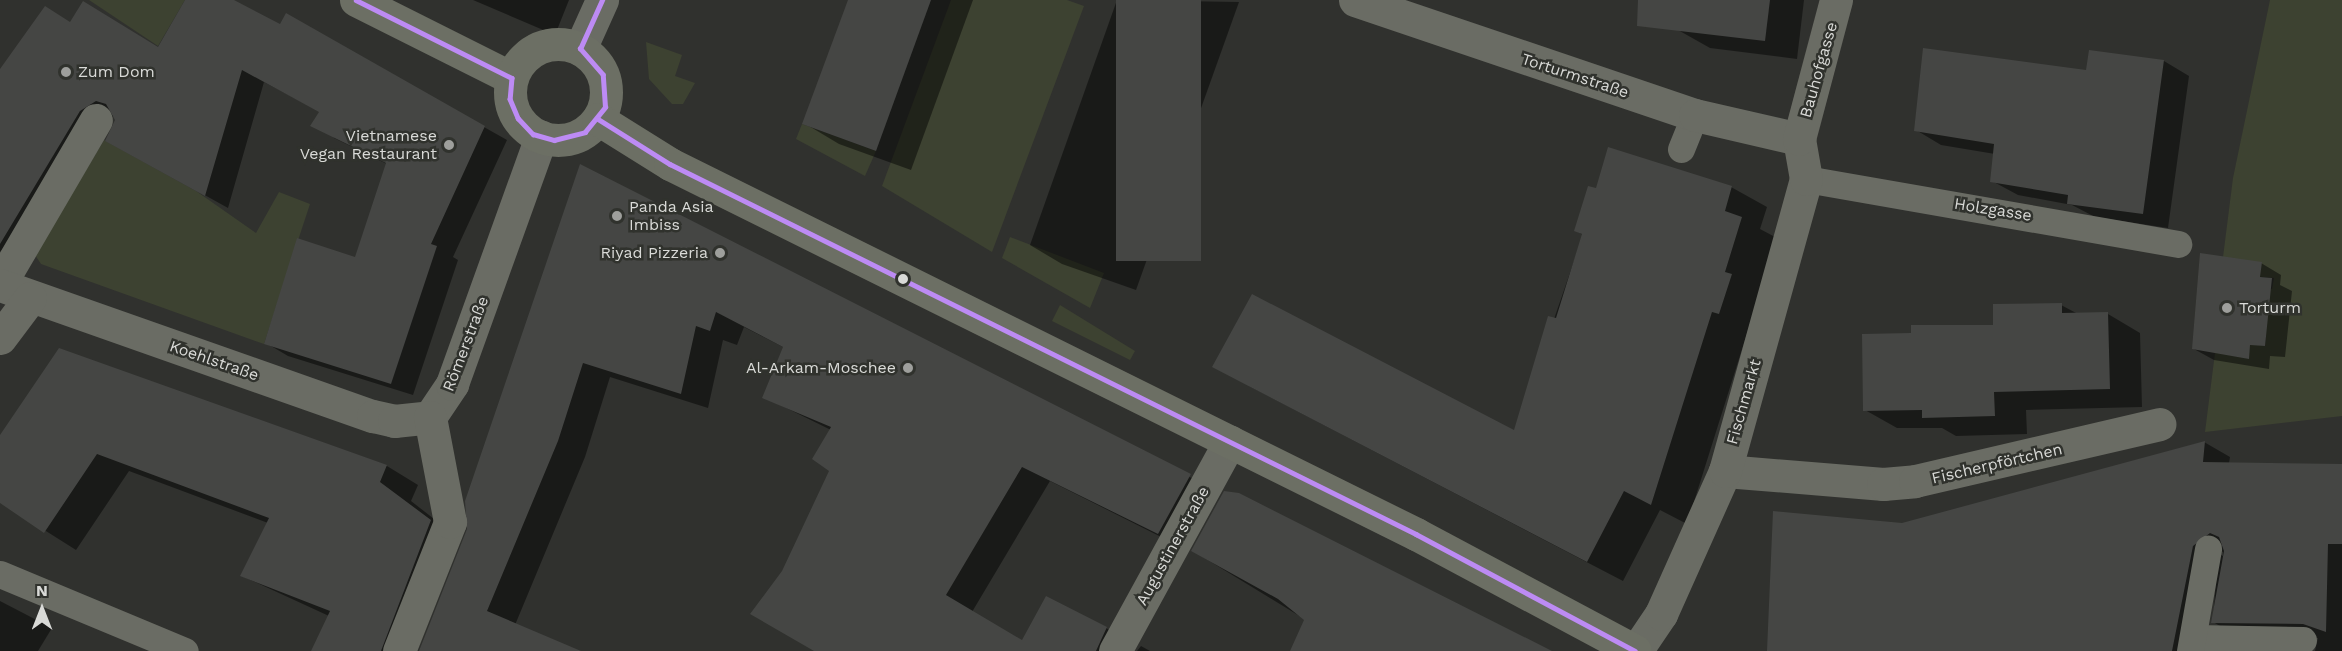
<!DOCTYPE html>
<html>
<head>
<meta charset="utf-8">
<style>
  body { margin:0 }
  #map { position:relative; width:2342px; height:651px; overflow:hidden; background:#30312e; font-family:"Work Sans",sans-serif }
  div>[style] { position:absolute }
  .green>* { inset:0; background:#3d4231 }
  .shadow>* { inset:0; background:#0007 }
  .building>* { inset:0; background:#454644; transform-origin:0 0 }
  .lane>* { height:27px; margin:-13.5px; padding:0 13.5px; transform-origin:13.5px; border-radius:13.5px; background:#6a6c64 }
  .street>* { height:33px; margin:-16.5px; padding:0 16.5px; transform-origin:16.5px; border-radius:16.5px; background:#6a6c64 }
  .secondary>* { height:33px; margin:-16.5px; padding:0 16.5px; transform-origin:16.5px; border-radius:16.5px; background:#6c6f64 }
  .secondary>.ring { margin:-16.5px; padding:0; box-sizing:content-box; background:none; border:33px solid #6c6f64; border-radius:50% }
  .bus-1>* { height:4.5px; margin:-2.25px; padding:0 2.25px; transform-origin:2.25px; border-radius:2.25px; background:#bd8bf4 }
  .dots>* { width:16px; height:16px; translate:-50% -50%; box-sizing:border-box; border:3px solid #30322d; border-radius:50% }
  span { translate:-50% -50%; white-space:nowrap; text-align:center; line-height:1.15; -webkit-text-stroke:5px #30322d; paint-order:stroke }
  .street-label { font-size:16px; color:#d9dad7 }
  .poi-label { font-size:16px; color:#d9dad7 }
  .left { translate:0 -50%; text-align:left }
  .right { translate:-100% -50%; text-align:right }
  .north { position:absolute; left:12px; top:579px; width:60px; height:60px; -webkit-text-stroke:4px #30322d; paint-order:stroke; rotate:0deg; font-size:16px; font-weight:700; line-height:24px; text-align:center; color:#d9dad7 }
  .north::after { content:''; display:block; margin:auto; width:21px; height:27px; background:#d9dad7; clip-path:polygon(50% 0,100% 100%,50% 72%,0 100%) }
</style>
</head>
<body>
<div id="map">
  <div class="green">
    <div style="clip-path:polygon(89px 0,185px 0,158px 46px)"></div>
    <div style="clip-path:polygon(951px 0,1067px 0,1084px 6px,992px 252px,882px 186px)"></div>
    <div style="clip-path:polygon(2270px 0,2342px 0,2342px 416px,2205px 432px,2217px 337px,2265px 346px,2266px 336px,2252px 334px,2257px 287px,2272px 289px,2274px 278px,2221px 273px,2233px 178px)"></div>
    <div style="clip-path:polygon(646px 42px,682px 55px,675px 76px,695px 83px,683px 104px,672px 104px,649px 79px)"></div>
    <div style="clip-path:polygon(802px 124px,876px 151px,865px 176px,796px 139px)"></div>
    <div style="clip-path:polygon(104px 140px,196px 191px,256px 233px,279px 192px,310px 204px,264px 344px,41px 264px,35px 255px)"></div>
    <div style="clip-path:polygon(1010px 237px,1104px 273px,1090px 308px,1002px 258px)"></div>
    <div style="clip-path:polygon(1060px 305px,1135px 351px,1130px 360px,1052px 321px)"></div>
  </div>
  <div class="shadow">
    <div style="clip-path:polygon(187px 0,231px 0,281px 26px,287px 16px,507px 140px,453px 257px,458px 260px,413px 395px,288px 356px,266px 343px,356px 259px,387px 164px,334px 138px,321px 112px,264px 82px,228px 208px,129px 153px,115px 116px,102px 123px,0 252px,0 72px,71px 23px,159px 48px)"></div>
    <div style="clip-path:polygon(473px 0,569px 0,555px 35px)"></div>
    <div style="clip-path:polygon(849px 0,973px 0,911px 170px,839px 144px,804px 123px)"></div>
    <div style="clip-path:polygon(1117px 0,1239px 2px,1136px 290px,1062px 264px,1030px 245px)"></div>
    <div style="clip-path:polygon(1681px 0,1804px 0,1797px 59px,1710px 48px,1678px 30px)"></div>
    <div style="clip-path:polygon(2090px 52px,2164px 61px,2189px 76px,2168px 228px,2095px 217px,2072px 205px,2018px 195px,1992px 181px,1995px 154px,1941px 145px,1916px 130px,2087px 71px)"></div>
    <div style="clip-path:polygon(581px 167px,1217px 491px,1185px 549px,1050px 481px,972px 612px,1023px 642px,1106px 628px,1133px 644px,1130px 651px,815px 651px,783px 571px,831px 470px,831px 430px,764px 397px,785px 348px,744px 327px,737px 345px,723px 340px,708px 408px,610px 377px,585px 457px,515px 625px,569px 651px,421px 651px,469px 529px)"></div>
    <div style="clip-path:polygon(1731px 187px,1767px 207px,1760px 229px,1777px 238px,1687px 524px,1660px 510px,1623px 581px,1249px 386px,1515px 432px,1583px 235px,1575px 230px,1597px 190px)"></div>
    <div style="clip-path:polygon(2261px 263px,2281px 275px,2280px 285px,2292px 291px,2285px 357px,2270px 356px,2269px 369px,2214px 360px,2194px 349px)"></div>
    <div style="clip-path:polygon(2061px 305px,2078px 314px,2108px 314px,2140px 333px,2142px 407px,2026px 410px,2027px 434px,1956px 436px,1942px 428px,1897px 428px,1865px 410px,1912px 335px,1994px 326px)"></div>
    <div style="clip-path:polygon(59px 350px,387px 466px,418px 485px,411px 501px,461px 540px,417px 651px,313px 651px,329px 616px,242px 576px,268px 523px,129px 471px,76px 550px,0 502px,0 438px)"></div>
    <div style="clip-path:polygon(evenodd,2204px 442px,2230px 457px,2229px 463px,2342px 465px,2342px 651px,2315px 651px,2318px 638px,2238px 636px,2213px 622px,2216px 580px,2202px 651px,1769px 651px,1902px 524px,2204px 442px,2191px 533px,2223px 552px,2223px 556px,2189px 536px,2191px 533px)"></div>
    <div style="clip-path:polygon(1193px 551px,1541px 651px,1292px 651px,1306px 620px)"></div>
    <div style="clip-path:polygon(0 601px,52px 628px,38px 651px,0 651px)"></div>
    <div style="clip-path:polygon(1141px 646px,1150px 651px,1137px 651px)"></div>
  </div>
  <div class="building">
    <div style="clip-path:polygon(185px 0,234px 0,280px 24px,286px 13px,485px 126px,431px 244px,437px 246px,391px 384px,264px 344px,297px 238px,355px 257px,386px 163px,310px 126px,319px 112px,242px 70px,205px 196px,105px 141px,115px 120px,106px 104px,96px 101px,80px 111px,0 244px,0 69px,45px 6px,70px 22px,83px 1px,158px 47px)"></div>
    <div style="clip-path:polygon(848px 0,931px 0,876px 151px,802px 124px)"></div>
    <div style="left:1116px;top:0;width:85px;height:261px"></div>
    <div style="clip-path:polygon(1638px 0,1770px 0,1765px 41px,1637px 26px)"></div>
    <div style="clip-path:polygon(1923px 48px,2086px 70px,2089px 50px,2164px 60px,2143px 214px,2067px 204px,2068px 195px,1990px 182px,1994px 144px,1914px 131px)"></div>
    <div style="clip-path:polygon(1608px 147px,1732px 186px,1725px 211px,1742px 217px,1725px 272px,1732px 274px,1719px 314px,1712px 312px,1651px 505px,1624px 491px,1587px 562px,1212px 367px,1252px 294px,1514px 430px,1548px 316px,1556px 318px,1582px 234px,1574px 231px,1588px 186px,1596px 188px)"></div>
    <div style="clip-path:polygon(580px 164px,1191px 474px,1158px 534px,1022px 467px,946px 595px,1022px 640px,1046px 596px,1107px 627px,1096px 651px,814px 651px,750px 614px,782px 571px,829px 471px,812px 459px,831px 427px,762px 398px,783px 347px,716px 312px,710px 331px,696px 326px,681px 394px,583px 363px,558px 441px,487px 611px,581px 651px,419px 651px,467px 529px,465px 501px)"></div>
    <div style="clip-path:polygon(2200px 253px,2262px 262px,2260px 277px,2272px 278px,2265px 346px,2250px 345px,2249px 359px,2192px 349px)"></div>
    <div style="clip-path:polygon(2062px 303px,2062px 313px,2108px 312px,2110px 389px,1994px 392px,1995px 416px,1922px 418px,1922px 410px,1863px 411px,1862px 334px,1911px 333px,1911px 325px,1993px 325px,1993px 304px)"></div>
    <div style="clip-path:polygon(59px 348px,387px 465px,380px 482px,431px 520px,381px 651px,311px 651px,330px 611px,240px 576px,269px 518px,97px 454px,44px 533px,0 503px,0 435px)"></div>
    <div style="clip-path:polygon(2205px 441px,2203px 462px,2342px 464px,2342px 544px,2328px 544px,2326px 632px,2303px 624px,2211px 623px,2224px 551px,2219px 537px,2210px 533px,2193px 546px,2172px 651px,1767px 651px,1773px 511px,1902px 523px)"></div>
    <div style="clip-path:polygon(1224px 491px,1239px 493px,1552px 651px,1290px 651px,1304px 620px,1278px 599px,1191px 551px)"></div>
  </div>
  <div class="lane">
    <div style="left:1681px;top:149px;width:37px;rotate:-68deg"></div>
    <div style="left:1806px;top:179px;width:378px;rotate:9.9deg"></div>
    <div style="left:0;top:574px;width:200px;rotate:22.6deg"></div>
    <div style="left:2195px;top:638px;width:108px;rotate:1.1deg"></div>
    <div style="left:2190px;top:651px;width:104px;rotate:-80deg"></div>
  </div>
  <div class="street">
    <div style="left:1355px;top:0;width:359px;rotate:18.7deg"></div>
    <div style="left:1695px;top:115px;width:107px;rotate:13deg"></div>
    <div style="left:580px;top:49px;width:54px;rotate:-65.8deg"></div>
    <div style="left:0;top:284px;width:190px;rotate:-59.7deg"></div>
    <div style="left:0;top:285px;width:395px;rotate:19.4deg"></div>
    <div style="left:373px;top:416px;width:22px;rotate:13deg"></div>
    <div style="left:394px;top:421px;width:36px;rotate:-6deg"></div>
    <div style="left:0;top:338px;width:50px;rotate:-53.1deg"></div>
    <div style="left:430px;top:417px;width:40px;rotate:-56deg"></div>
    <div style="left:452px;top:384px;width:263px;rotate:-70.2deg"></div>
    <div style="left:1725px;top:471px;width:159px;rotate:4.7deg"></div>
    <div style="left:1883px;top:484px;width:32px;rotate:-5deg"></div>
    <div style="left:1915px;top:481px;width:251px;rotate:-13.1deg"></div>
    <div style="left:399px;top:651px;width:139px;rotate:-68.4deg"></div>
    <div style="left:450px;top:522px;width:107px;rotate:-100.8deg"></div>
    <div style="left:1115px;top:651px;width:239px;rotate:-61.3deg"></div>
    <div style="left:1636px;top:651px;width:45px;rotate:-56deg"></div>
    <div style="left:1661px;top:614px;width:157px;rotate:-65.9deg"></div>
    <div style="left:1725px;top:471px;width:303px;rotate:-74.5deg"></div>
    <div style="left:1806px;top:179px;width:41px;rotate:-99.9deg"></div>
    <div style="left:1799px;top:139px;width:144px;rotate:-75.1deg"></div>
  </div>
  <div class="secondary">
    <div style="left:356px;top:0;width:174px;rotate:26.6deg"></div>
    <div class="ring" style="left:510px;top:44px;width:63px;height:63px"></div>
    <div style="left:598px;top:119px;width:85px;rotate:32deg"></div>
    <div style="left:670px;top:164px;width:833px;rotate:26.38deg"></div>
    <div style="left:1416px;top:534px;width:248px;rotate:28.1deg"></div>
  </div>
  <div class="bus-1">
    <div style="left:356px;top:0;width:174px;rotate:26.6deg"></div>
    <div style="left:512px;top:78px;width:21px;rotate:95deg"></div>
    <div style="left:510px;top:99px;width:21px;rotate:67deg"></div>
    <div style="left:518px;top:118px;width:22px;rotate:47deg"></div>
    <div style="left:533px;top:134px;width:22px;rotate:16deg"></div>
    <div style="left:554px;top:140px;width:32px;rotate:-14deg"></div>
    <div style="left:585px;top:132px;width:32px;rotate:-51deg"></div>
    <div style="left:605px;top:107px;width:32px;rotate:-94deg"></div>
    <div style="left:603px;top:75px;width:35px;rotate:-131deg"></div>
    <div style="left:580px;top:49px;width:54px;rotate:-65.8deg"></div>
    <div style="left:598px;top:119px;width:85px;rotate:32deg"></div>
    <div style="left:670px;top:164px;width:833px;rotate:26.38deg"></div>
    <div style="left:1416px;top:534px;width:248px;rotate:28.1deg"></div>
  </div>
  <div class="dots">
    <div style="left:66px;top:72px;background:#9e9f9c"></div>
    <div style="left:449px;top:145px;background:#9e9f9c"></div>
    <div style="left:617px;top:216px;background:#9e9f9c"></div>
    <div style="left:720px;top:253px;background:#9e9f9c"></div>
    <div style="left:903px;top:279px;background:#d9dad7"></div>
    <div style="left:2227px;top:308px;background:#9e9f9c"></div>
    <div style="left:908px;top:368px;background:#9e9f9c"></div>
  </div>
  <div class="street-label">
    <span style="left:1819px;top:70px;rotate:-74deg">Bauhofgasse</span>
    <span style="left:1575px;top:76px;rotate:18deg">Torturmstraße</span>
    <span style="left:1993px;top:210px;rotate:9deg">Holzgasse</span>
    <span style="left:466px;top:344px;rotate:-69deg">Römerstraße</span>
    <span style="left:214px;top:361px;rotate:19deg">Koehlstraße</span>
    <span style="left:1744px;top:402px;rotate:-74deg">Fischmarkt</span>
    <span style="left:1997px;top:464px;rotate:-13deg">Fischerpförtchen</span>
    <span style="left:1173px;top:546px;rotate:-61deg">Augustinerstraße</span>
  </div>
  <div class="poi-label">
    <span class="left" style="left:78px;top:72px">Zum Dom</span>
    <span class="right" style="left:437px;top:145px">Vietnamese<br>Vegan Restaurant</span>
    <span class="left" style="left:629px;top:216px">Panda Asia<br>Imbiss</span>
    <span class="right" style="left:708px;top:253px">Riyad Pizzeria</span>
    <span class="left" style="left:2239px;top:308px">Torturm</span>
    <span class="right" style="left:896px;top:368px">Al-Arkam-Moschee</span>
  </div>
  <div class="north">N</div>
</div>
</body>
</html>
